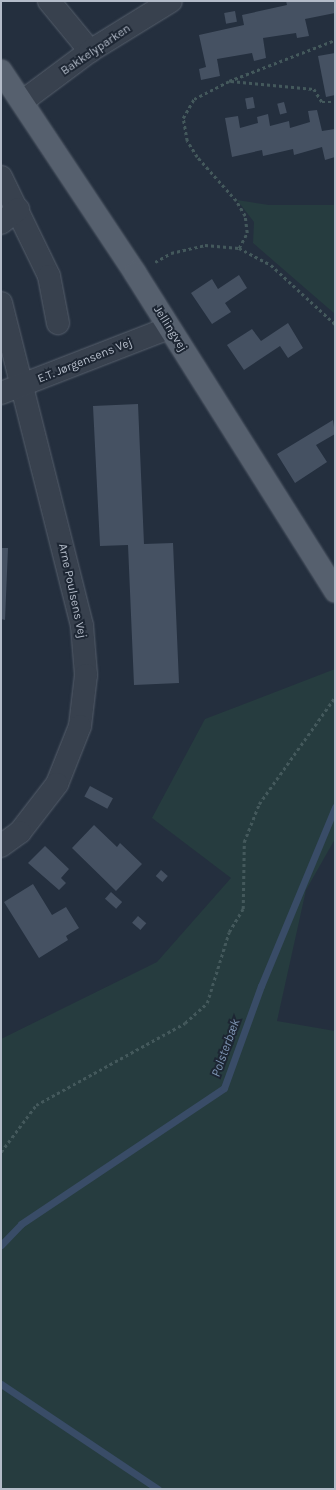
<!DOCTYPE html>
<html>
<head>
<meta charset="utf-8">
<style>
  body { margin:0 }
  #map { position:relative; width:336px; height:1490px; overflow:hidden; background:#242f3e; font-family:Karla,sans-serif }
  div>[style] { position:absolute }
  .green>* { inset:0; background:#263c3f }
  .stream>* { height:7px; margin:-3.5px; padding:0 3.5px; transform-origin:3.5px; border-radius:3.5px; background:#394c67 }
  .building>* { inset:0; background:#455162; transform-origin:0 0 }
  .path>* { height:2.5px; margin-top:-1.25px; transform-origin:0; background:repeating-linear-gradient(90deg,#44595c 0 3px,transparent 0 6px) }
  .roads { filter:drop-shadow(0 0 1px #565f6c) drop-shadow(0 0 1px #565f6c) }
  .minor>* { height:22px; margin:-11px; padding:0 11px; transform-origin:11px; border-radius:11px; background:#38414e }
  .major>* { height:22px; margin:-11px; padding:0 11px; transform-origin:11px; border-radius:11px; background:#56606e }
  span { translate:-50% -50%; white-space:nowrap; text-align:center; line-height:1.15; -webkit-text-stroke:4px #1d2633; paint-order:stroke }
  .street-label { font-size:12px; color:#b4bcc9 }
  .water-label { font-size:13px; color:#7c92b1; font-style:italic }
  .frame { position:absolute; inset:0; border:2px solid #b4bcc9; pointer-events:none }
</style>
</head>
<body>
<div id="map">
  <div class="green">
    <div style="clip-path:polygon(237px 200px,269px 205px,335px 205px,335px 314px,253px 243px,254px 222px)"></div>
    <div style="clip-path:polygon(335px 669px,335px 839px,306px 890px,277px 1021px,335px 1031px,335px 1489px,1px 1489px,1px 1039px,157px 962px,231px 878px,152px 818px,205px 719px)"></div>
  </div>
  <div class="stream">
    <div style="left:1px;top:1245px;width:29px;rotate:-46deg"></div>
    <div style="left:21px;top:1224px;width:244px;rotate:-33.8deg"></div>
    <div style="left:224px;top:1088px;width:109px;rotate:-70.1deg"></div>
    <div style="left:261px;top:986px;width:194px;rotate:-67.5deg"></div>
    <div style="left:1px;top:1384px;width:189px;rotate:33.8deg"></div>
  </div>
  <div class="building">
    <div style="clip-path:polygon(286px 1px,335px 1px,335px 13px,305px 19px,309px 36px,297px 38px,296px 33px,263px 38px,266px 58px,254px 61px,252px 53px,217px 59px,220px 76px,201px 80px,199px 69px,206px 67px,199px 35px,244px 25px,242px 15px,287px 5px)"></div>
    <div style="left:235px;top:11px;width:11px;height:11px;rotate:80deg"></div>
    <div style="clip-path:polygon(335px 53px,335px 95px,326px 97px,318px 56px)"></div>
    <div style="left:253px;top:97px;width:11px;height:8px;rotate:80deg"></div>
    <div style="left:284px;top:102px;width:11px;height:7px;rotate:75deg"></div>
    <div style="clip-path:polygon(317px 110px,322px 131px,335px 129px,335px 157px,325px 160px,322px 147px,294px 155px,293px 149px,263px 156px,262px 150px,232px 157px,225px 118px,238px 116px,240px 128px,258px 123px,257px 117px,268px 114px,270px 126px,289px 121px,290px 128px,310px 122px,308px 111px)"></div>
    <div style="clip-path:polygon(239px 275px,247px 288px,225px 303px,231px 312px,212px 324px,191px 293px,212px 279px,218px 289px)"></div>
    <div style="clip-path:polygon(288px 323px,303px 348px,288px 358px,280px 346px,244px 370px,227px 345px,252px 329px,261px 341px)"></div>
    <div style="clip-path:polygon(138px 404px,144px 544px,173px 543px,179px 683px,134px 685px,128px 545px,100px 546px,93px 406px)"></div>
    <div style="clip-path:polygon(333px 420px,335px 434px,316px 445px,327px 462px,295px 483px,277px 454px)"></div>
    <div style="clip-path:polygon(1px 548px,8px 548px,5px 620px,1px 619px)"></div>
    <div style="left:90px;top:786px;width:26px;height:12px;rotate:28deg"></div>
    <div style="clip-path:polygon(94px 825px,117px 847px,120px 843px,142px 864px,116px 891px,72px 848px)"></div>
    <div style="clip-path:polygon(45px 846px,69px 869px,61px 878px,66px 883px,59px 890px,28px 863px)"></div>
    <div style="left:161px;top:870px;width:9px;height:8px;rotate:41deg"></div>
    <div style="clip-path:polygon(33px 884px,52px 915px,66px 907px,79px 928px,66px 936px,68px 940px,39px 958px,4px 902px)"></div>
    <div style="left:111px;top:892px;width:15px;height:9px;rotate:42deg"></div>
    <div style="left:138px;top:916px;width:11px;height:9px;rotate:41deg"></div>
  </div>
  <div class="path">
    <div style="left:231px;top:81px;width:83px;rotate:5.5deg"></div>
    <div style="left:314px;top:89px;width:15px;rotate:58deg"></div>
    <div style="left:322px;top:102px;width:13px"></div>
    <div style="left:239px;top:248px;width:17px;rotate:-62deg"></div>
    <div style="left:247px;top:233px;width:17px;rotate:-97deg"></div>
    <div style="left:245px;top:216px;width:17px;rotate:-121deg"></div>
    <div style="left:236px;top:201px;width:59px;rotate:-131.6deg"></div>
    <div style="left:197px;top:157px;width:19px;rotate:-122deg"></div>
    <div style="left:187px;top:141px;width:23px;rotate:-100deg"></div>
    <div style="left:183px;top:118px;width:22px;rotate:-60deg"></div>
    <div style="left:194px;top:99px;width:39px;rotate:-27deg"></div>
    <div style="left:229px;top:81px;width:114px;rotate:-21.1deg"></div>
    <div style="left:155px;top:262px;width:18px;rotate:-29deg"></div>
    <div style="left:171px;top:253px;width:35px;rotate:-13deg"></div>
    <div style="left:205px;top:245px;width:34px;rotate:5deg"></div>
    <div style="left:239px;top:248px;width:36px;rotate:28deg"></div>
    <div style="left:271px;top:265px;width:87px;rotate:42.7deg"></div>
    <div style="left:1px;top:1152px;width:59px;rotate:-53.3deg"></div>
    <div style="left:36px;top:1105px;width:170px;rotate:-28.8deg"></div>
    <div style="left:185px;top:1023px;width:30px;rotate:-42deg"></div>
    <div style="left:207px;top:1003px;width:74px;rotate:-72.8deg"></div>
    <div style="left:229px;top:932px;width:27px;rotate:-59deg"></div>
    <div style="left:243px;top:909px;width:67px;rotate:-89.1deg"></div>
    <div style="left:244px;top:842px;width:41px;rotate:-68.5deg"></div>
    <div style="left:259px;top:804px;width:131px;rotate:-54.6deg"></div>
  </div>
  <div class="roads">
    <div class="minor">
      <div style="left:49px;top:1px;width:65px;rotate:50.6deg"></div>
      <div style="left:23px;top:101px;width:84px;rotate:-36.7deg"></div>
      <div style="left:90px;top:51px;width:95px;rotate:-31.7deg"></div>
      <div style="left:1px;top:177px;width:110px;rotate:64.1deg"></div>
      <div style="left:49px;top:276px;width:48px;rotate:79.2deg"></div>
      <div style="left:1px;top:223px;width:22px;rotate:-39deg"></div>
      <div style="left:1px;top:303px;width:333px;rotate:75.9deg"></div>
      <div style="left:82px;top:626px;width:49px;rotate:85.3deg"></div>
      <div style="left:86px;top:675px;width:51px;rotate:96.7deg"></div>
      <div style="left:80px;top:726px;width:62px;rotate:111.6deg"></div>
      <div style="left:57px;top:784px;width:61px;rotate:127.6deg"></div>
      <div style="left:20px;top:832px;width:24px;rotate:144deg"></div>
      <div style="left:1px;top:393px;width:180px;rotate:-21.2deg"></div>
    </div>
    <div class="major">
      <div style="left:1px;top:71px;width:242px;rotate:56.4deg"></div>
      <div style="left:135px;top:273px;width:376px;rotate:57.8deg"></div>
    </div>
  </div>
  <div class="street-label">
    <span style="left:96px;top:50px;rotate:-34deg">Bakkelyparken</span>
    <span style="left:170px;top:329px;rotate:58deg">Jellingvej</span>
    <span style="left:85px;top:361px;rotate:-22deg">E.T. Jørgensens Vej</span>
    <span style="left:72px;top:591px;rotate:78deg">Arne Poulsens Vej</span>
  </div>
  <div class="water-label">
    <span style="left:226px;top:1048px;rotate:-70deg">Polsterbæk</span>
  </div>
  <div class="frame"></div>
</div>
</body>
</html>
